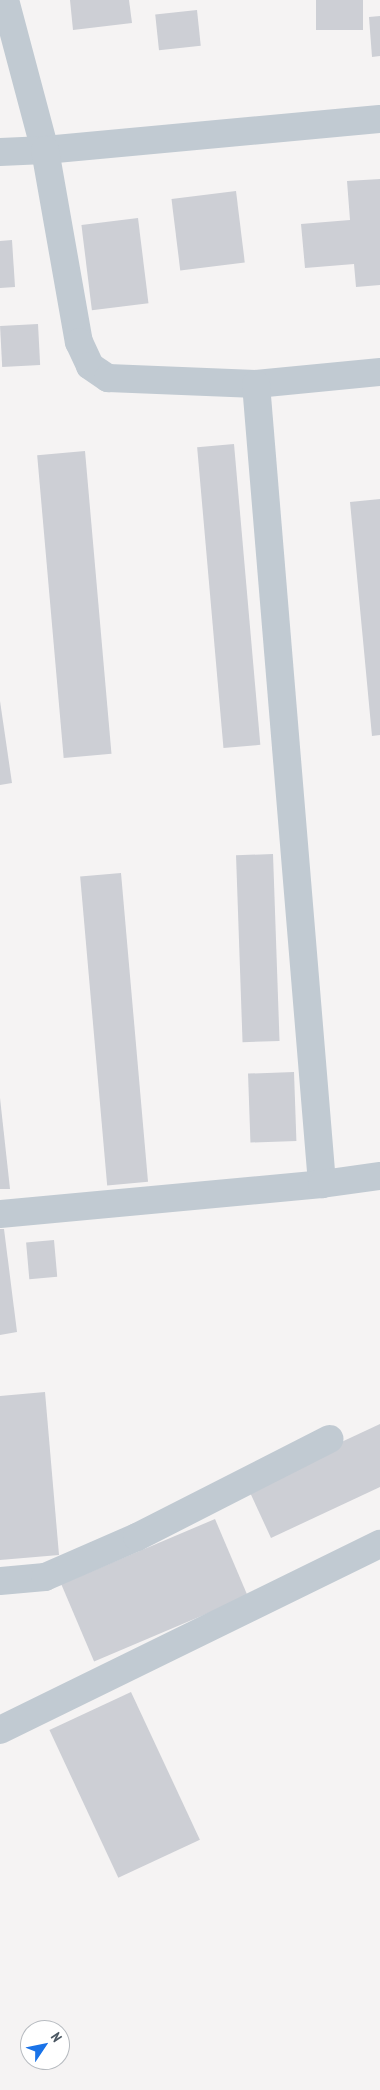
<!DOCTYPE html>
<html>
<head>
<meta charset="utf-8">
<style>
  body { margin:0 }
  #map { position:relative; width:380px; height:2090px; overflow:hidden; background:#f5f3f3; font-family:"PT Sans Narrow",sans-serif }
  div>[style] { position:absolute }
  .building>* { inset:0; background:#cdcfd5; transform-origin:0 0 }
  .minor>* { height:28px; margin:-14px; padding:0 14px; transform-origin:14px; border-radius:14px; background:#c1cad2 }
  span { translate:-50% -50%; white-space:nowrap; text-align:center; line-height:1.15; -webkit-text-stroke:4.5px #fff; paint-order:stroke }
  .north { position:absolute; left:20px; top:2020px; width:50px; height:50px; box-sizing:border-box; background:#fff; border:1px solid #b7bbc0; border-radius:50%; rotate:56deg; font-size:14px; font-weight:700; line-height:20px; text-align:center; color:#4a5661 }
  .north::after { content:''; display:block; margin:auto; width:18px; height:22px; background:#1a73e8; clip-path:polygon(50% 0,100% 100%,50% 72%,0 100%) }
</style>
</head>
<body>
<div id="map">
  <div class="building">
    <div style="clip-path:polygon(70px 0,129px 0,132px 23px,73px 30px)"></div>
    <div style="left:316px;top:0;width:47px;height:30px"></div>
    <div style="left:197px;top:10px;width:36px;height:42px;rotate:84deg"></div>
    <div style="clip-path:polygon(380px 16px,380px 56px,372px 57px,369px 17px)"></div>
    <div style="clip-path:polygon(380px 179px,380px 285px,356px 287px,354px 264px,305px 268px,301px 224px,350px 220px,347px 181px)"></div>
    <div style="left:236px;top:191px;width:72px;height:65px;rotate:83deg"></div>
    <div style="left:138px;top:218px;width:86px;height:57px;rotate:83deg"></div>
    <div style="clip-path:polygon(12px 240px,15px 287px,0 288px,0 241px)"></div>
    <div style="left:38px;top:324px;width:41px;height:38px;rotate:87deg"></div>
    <div style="left:234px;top:444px;width:302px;height:37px;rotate:85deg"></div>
    <div style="left:85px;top:451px;width:304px;height:48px;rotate:85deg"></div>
    <div style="clip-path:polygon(380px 499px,380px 735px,372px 736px,350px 502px)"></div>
    <div style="clip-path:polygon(0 701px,12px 783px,0 785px)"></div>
    <div style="left:273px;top:854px;width:187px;height:37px;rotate:88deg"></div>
    <div style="left:121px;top:873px;width:310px;height:41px;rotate:85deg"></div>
    <div style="left:294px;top:1072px;width:69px;height:46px;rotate:88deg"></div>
    <div style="clip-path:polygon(0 1098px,10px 1189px,0 1189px)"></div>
    <div style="clip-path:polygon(0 1229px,4px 1229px,17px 1332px,0 1335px)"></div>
    <div style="left:54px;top:1240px;width:37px;height:28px;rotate:85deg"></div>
    <div style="clip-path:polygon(45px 1392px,59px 1555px,0 1560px,0 1396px)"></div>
    <div style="clip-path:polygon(380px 1424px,380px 1487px,271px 1538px,247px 1486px)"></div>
    <div style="left:215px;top:1519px;width:84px;height:167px;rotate:67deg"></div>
    <div style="left:131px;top:1692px;width:163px;height:90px;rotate:65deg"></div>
  </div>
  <div class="minor">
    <div style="left:5px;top:0;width:155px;rotate:75.1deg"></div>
    <div style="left:45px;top:150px;width:336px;rotate:-5.3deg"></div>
    <div style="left:0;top:152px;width:45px;rotate:-2.5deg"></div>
    <div style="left:45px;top:150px;width:195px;rotate:80deg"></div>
    <div style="left:79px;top:342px;width:26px;rotate:65deg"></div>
    <div style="left:90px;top:366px;width:22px;rotate:34deg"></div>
    <div style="left:108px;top:378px;width:148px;rotate:2.3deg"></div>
    <div style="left:256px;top:384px;width:125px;rotate:-5.5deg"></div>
    <div style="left:256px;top:384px;width:803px;rotate:85.28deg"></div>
    <div style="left:0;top:1214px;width:323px;rotate:-5.3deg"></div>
    <div style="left:322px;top:1184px;width:59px;rotate:-7.9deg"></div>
    <div style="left:0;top:1581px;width:45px;rotate:-5.1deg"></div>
    <div style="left:45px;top:1577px;width:100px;rotate:-23.5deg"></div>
    <div style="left:137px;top:1537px;width:216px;rotate:-27deg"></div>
    <div style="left:0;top:1730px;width:423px;rotate:-26.1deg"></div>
  </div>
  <div class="north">N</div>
</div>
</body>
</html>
